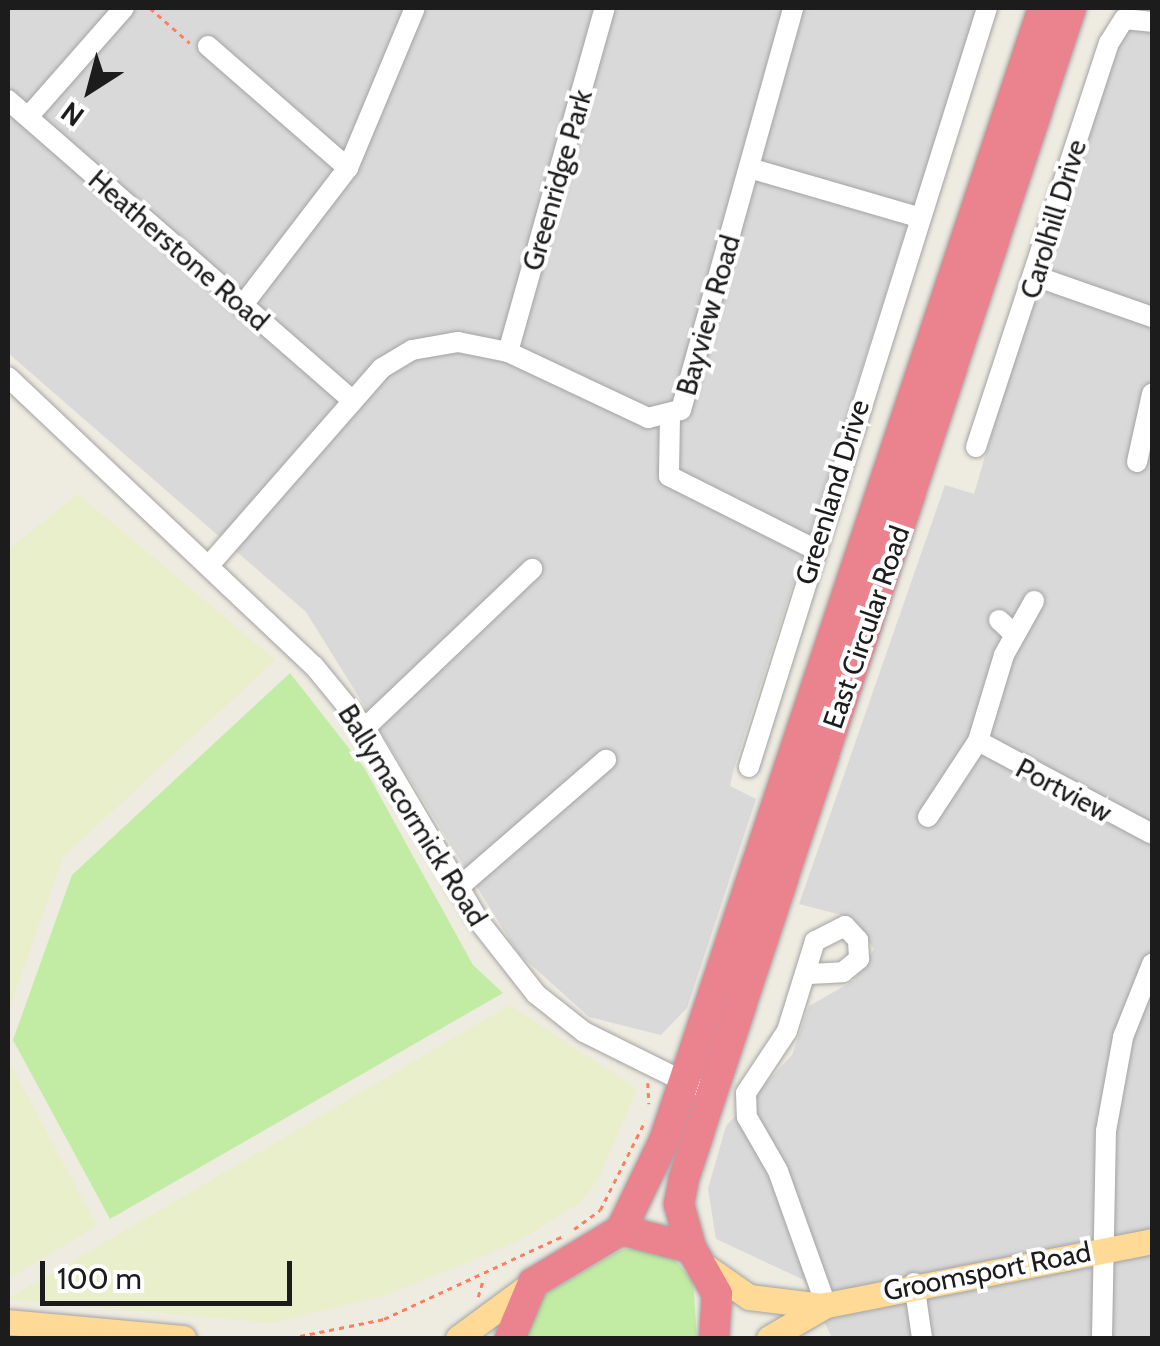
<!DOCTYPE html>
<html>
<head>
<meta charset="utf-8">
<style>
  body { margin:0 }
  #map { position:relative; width:1160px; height:1346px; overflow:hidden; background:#eeebe1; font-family:Cabin,sans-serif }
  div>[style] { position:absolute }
  .residential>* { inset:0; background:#dad9d9 }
  .farmland>* { inset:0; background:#e9efcb }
  .grass>* { inset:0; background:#c2eca3 }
  .path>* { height:2.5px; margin-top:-1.25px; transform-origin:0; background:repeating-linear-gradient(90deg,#ff7e62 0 5px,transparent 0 10px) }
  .roads { filter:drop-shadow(0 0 2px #a3a3a3) drop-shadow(0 0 2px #a3a3a3) }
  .minor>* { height:20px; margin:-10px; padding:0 10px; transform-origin:10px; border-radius:10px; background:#fff }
  .major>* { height:25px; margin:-12.5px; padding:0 12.5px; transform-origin:12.5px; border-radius:12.5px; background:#ffda96 }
  .highway>* { height:30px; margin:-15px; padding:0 15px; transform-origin:15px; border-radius:15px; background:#eb838f }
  span { translate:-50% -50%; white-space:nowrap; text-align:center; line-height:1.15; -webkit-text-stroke:8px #fff; paint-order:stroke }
  .street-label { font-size:28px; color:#1c1c1c }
  .frame { position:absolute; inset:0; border:10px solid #1c1c1c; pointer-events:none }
  .north { position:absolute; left:40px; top:40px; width:100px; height:100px; -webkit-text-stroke:8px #fff; paint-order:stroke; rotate:216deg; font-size:28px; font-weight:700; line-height:40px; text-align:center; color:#1c1c1c }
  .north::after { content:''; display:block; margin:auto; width:35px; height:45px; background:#1c1c1c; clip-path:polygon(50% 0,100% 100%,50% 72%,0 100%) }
  .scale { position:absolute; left:40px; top:1261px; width:252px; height:45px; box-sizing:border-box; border:5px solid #1c1c1c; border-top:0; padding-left:12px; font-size:30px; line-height:35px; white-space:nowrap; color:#1c1c1c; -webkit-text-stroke:8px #fff; paint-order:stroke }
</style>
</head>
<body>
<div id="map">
  <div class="residential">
    <div style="clip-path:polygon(8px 8px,977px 8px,734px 768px,730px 786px,756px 799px,687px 1008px,661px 1035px,589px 1017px,518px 953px,306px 612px,8px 353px)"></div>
    <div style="clip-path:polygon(1116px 8px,1152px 8px,1152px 1338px,832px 1338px,804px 1280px,716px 1239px,708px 1189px,726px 1126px,792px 1055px,809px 1006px,853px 981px,874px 949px,853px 918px,799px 904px,945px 485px,974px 494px)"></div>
  </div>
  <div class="farmland">
    <div style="clip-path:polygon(78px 494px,275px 660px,63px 857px,8px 1012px,8px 550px)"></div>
    <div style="clip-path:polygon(510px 1005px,637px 1089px,598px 1180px,578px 1204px,515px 1243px,384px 1296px,273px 1323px,8px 1299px)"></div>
    <div style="clip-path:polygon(10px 1064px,97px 1226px,8px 1279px,8px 1066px)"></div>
  </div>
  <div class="grass">
    <div style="clip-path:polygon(290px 673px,365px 769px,473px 965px,503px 993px,110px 1219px,13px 1040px,72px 875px)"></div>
    <div style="clip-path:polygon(646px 1248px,673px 1258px,693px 1281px,697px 1338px,526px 1338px,542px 1296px,621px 1250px)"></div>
  </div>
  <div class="path">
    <div style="left:150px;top:8px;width:53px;rotate:41.2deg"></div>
    <div style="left:648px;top:1083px;width:21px;rotate:87deg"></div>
    <div style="left:574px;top:1229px;width:32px;rotate:-36deg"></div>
    <div style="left:600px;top:1210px;width:100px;rotate:-63.2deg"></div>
    <div style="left:478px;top:1297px;width:18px;rotate:-74deg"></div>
    <div style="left:290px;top:1338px;width:96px;rotate:-11.4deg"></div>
    <div style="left:384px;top:1319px;width:197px;rotate:-24.9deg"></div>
  </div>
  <div class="roads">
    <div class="minor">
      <div style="left:208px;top:46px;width:186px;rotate:41.1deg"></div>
      <div style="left:8px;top:100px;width:456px;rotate:41.1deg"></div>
      <div style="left:28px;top:117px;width:145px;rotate:-48.6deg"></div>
      <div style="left:749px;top:168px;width:176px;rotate:16.2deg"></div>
      <div style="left:1035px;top:276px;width:124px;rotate:19.3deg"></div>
      <div style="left:242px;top:306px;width:174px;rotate:-52.5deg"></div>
      <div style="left:348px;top:168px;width:173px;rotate:-67.3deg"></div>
      <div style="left:508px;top:352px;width:357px;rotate:-74.3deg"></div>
      <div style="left:8px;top:377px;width:421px;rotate:43.4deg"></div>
      <div style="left:314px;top:666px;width:80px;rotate:50.6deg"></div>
      <div style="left:365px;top:728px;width:223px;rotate:59.5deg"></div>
      <div style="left:478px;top:920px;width:94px;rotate:51.9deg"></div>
      <div style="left:536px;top:994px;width:61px;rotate:38.4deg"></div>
      <div style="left:584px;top:1032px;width:122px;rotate:26.4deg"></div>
      <div style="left:670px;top:416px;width:60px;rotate:91deg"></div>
      <div style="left:669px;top:476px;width:162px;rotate:26.7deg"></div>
      <div style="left:976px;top:447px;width:425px;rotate:-71.8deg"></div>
      <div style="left:1109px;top:43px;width:28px;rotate:-58deg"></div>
      <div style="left:1124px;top:19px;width:28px;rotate:6deg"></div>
      <div style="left:1137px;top:462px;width:70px;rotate:-77.6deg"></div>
      <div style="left:212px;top:562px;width:258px;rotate:-48.8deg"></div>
      <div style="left:382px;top:368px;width:35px;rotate:-31deg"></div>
      <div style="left:412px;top:350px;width:47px;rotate:-9.9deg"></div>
      <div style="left:458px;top:342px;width:51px;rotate:11.3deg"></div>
      <div style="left:508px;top:352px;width:155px;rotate:25.2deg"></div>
      <div style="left:648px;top:418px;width:34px;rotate:-14deg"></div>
      <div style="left:681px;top:410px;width:417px;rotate:-74.4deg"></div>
      <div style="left:999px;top:620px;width:21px;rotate:43deg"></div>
      <div style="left:365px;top:728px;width:231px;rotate:-43.6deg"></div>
      <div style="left:978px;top:741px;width:197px;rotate:28.1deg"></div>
      <div style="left:749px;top:767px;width:795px;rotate:-72.59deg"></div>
      <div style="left:928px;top:817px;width:91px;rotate:-56.7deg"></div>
      <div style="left:978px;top:741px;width:90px;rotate:-73.2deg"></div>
      <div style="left:1004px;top:655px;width:62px;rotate:-60.9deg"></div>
      <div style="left:458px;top:888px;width:196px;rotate:-40.9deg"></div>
      <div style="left:809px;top:974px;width:34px;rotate:-3deg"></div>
      <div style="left:843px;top:972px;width:21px;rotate:-39deg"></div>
      <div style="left:859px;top:959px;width:19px;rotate:-93deg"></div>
      <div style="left:858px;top:940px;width:19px;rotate:-133deg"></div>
      <div style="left:845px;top:926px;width:34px;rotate:153deg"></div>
      <div style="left:815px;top:941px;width:94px;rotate:107.3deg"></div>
      <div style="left:787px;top:1031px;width:74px;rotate:123.5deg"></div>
      <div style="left:746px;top:1093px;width:24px;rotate:88deg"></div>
      <div style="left:747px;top:1117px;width:62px;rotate:60.1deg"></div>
      <div style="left:778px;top:1171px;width:142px;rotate:70.3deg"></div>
      <div style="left:914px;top:1283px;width:56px;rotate:81.7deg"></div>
      <div style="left:1102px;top:1338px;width:207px;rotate:-88.9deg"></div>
      <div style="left:1106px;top:1131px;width:96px;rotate:-79.7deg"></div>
      <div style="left:1123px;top:1037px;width:79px;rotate:-68.3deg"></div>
    </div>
    <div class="major">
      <div style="left:706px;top:1267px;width:52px;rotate:34.9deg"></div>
      <div style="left:749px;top:1297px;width:74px;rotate:7deg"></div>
      <div style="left:8px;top:1322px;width:176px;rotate:5.2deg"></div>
      <div style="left:458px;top:1338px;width:93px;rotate:-36.3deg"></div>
      <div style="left:769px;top:1338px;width:66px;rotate:-30.1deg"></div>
      <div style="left:826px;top:1305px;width:332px;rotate:-11.1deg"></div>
    </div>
    <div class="highway">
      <div style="left:621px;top:1230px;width:99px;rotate:-64.2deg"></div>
      <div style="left:664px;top:1141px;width:1195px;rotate:-71.5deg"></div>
      <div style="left:691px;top:1248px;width:46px;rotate:-105.3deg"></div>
      <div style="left:679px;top:1204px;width:26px;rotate:-79deg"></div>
      <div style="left:684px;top:1178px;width:1232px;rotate:-71.7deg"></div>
      <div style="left:510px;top:1338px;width:60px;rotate:-67.3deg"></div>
      <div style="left:533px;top:1283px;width:103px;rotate:-31.1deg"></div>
      <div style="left:621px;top:1230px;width:72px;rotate:14.4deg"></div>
      <div style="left:691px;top:1248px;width:53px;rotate:60.5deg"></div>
      <div style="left:717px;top:1294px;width:44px;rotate:93.9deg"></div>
    </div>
  </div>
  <div class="street-label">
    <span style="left:557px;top:180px;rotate:-74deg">Greenridge Park</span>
    <span style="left:1053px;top:219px;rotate:-73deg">Carolhill Drive</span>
    <span style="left:179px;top:250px;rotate:41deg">Heatherstone Road</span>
    <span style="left:708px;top:315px;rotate:-74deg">Bayview Road</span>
    <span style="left:832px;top:492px;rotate:-73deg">Greenland Drive</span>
    <span style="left:866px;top:627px;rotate:-71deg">East Circular Road</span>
    <span style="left:1064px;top:790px;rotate:28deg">Portview</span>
    <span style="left:413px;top:815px;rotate:58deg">Ballymacormick Road</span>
    <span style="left:987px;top:1271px;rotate:-11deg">Groomsport Road</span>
  </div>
  <div class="frame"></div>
  <div class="north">N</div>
  <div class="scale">100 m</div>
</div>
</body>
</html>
